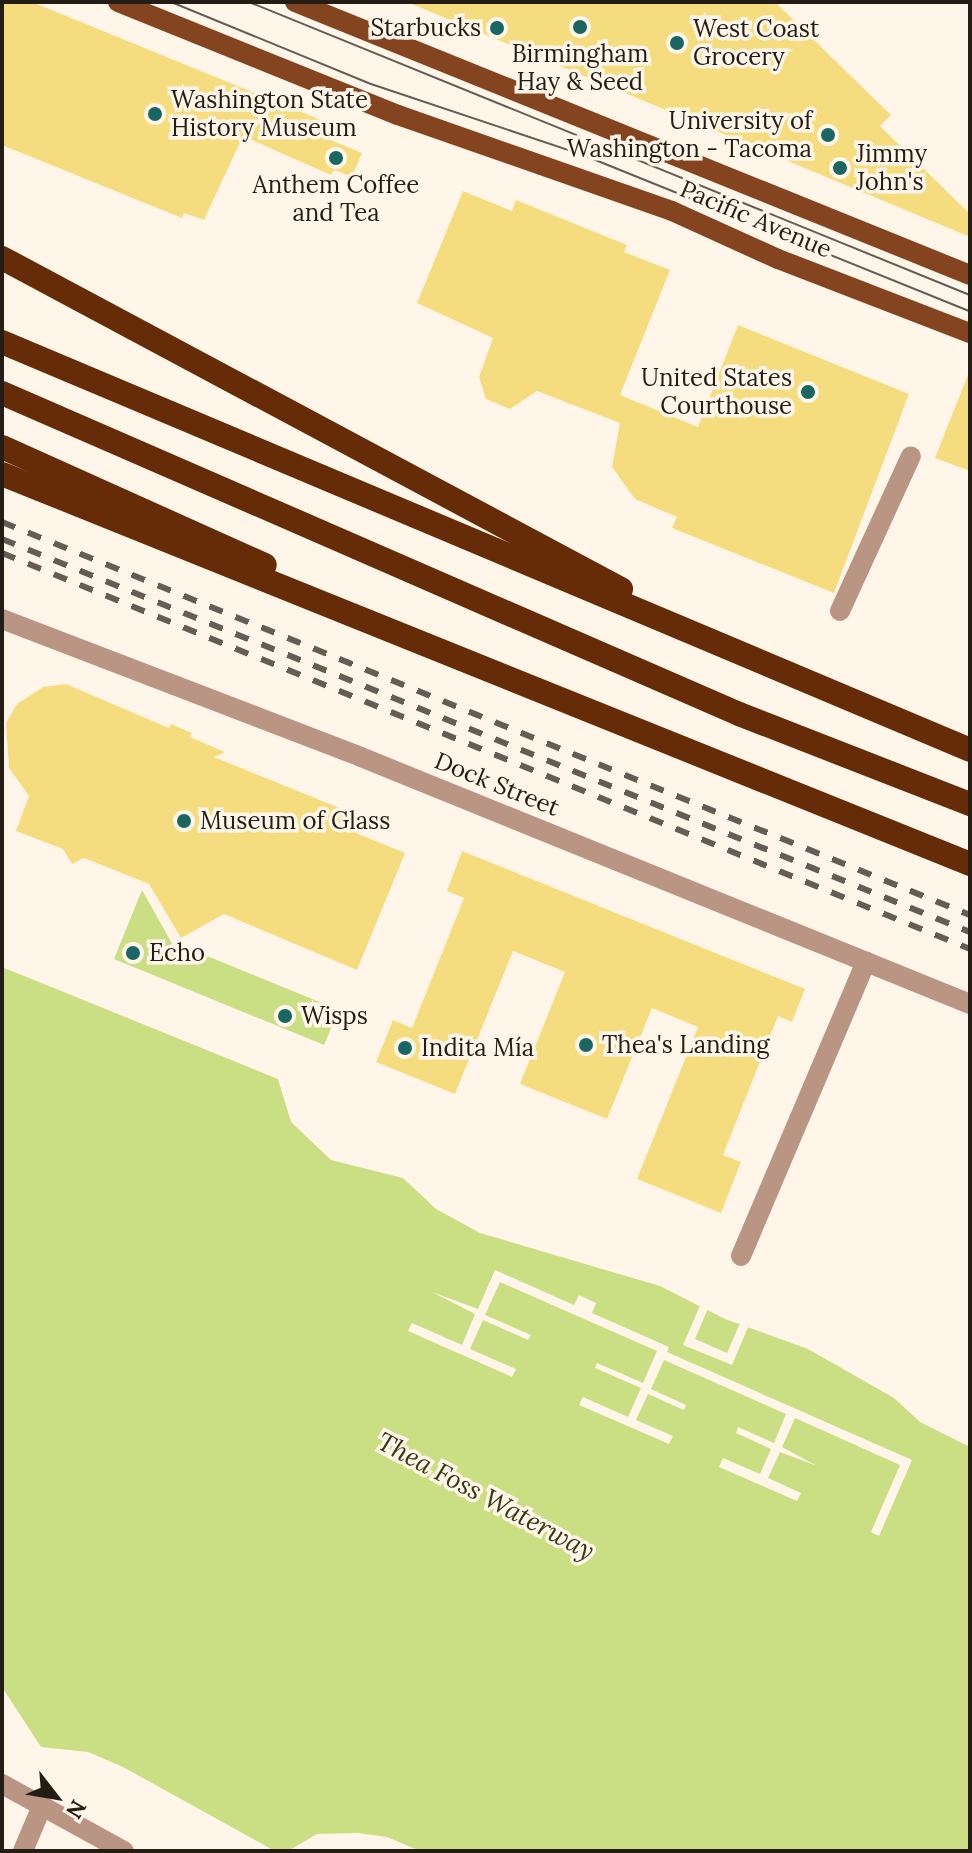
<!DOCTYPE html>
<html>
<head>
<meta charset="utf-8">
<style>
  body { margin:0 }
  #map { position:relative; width:972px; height:1853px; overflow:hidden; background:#fff5e9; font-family:Lora,serif }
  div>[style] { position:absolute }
  .water>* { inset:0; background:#cade83 }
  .pier>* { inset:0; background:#fff5e9 }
  .building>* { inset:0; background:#f5dd7f }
  .minor>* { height:20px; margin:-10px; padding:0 10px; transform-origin:10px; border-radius:10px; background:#bb9583 }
  .major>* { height:20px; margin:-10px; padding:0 10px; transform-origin:10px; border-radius:10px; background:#844420 }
  .highway>* { height:24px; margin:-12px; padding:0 12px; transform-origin:12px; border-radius:12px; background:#652c07 }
  .tram>* { height:2px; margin:-1px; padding:0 1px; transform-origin:1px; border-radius:1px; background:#645d55 }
  .rail>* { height:6px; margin-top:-3px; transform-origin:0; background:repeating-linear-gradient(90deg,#645d55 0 14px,transparent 0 28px) }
  .dots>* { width:22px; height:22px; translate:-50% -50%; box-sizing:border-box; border:4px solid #fff5e9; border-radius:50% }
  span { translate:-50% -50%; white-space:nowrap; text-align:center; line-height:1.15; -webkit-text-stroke:7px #fff5e9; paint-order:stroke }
  .poi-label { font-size:24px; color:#231d16 }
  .right { translate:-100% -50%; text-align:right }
  .left { translate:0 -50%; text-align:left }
  .street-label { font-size:24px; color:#231d16 }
  .water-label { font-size:26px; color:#323a14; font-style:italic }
  .frame { position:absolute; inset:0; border:4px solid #231d16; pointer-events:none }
  .north { position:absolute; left:16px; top:1757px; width:80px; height:80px; -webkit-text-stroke:6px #fff5e9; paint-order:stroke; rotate:121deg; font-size:22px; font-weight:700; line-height:32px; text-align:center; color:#231d16 }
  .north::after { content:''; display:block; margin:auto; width:28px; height:36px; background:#231d16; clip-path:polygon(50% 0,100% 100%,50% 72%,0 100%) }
</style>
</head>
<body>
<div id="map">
  <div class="water">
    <div style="clip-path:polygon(142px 890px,179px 956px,190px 949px,339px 1010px,324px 1045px,114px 959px)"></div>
    <div style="clip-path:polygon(2px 967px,278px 1079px,291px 1122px,331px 1160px,403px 1178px,436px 1209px,480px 1233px,660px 1286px,725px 1319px,808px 1349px,894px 1398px,920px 1422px,970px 1447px,970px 1851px,420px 1851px,387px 1837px,358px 1833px,317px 1834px,288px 1851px,275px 1851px,123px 1767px,88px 1752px,41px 1747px,2px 1687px)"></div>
  </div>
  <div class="pier">
    <div style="clip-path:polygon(495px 1270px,574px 1305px,579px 1295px,596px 1303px,592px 1313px,669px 1347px,667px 1352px,912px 1460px,879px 1536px,871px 1532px,900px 1465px,795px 1418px,782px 1447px,817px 1466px,780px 1452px,768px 1478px,801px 1493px,797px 1501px,719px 1467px,723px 1458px,760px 1474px,771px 1449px,736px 1433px,738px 1427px,774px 1443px,786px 1414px,664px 1360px,651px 1389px,686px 1405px,684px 1410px,648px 1394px,636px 1420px,673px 1436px,669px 1444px,579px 1405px,583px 1397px,628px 1417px,641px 1388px,595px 1368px,597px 1363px,643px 1383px,657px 1351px,500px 1282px,485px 1315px,531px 1335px,528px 1340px,483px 1320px,470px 1349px,516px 1369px,512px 1377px,408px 1331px,412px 1323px,462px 1345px,475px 1314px,432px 1292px,478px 1309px)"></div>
    <div style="clip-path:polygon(702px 1301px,709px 1306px,695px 1339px,727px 1353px,741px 1321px,749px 1325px,732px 1365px,683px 1345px)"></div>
  </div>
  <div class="building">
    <div style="clip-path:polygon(2px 2px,32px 2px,326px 122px,321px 136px,362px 153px,352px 177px,334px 170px,331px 175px,243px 136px,204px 220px,184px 213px,182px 218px,2px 145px)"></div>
    <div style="clip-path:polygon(407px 2px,775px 2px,891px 115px,880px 126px,970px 214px,970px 237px)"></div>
    <div style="clip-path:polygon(463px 191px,512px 211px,516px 200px,627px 245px,624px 252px,670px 270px,620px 395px,698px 427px,738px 325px,909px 394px,834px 593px,672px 528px,677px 517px,635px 499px,612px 467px,620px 423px,537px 391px,510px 409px,486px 399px,479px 377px,493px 338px,417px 303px)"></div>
    <div style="clip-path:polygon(969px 372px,970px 373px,970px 471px,935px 458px)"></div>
    <div style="clip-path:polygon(66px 684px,169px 728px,171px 724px,192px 733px,190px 737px,225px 752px,214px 757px,352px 813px,346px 829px,405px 853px,357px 970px,224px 914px,181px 938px,149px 884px,84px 858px,72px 864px,63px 849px,16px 831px,29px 796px,9px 768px,6px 723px,17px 704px,43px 687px)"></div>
    <div style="clip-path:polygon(462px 851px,805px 989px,792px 1022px,778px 1016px,723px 1155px,741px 1162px,721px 1213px,637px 1179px,698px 1027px,652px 1008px,607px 1119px,520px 1084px,565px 972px,513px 951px,455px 1094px,376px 1062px,393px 1020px,412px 1028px,464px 898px,447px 891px)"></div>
  </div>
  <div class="minor">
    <div style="left:840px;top:611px;width:170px;rotate:-65.4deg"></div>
    <div style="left:2px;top:619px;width:385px;rotate:21deg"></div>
    <div style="left:361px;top:757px;width:657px;rotate:22.08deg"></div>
    <div style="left:741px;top:1256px;width:320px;rotate:-67deg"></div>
    <div style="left:2px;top:1784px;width:139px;rotate:28.8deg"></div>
    <div style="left:23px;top:1851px;width:49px;rotate:-67.1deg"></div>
  </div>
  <div class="major">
    <div style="left:118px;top:2px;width:302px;rotate:22deg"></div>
    <div style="left:398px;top:115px;width:290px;rotate:19.3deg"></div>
    <div style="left:672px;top:211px;width:116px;rotate:24.4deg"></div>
    <div style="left:778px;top:259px;width:206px;rotate:21.1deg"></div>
    <div style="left:295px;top:2px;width:728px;rotate:22.02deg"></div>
  </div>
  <div class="highway">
    <div style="left:2px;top:258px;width:702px;rotate:28.13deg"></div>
    <div style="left:2px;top:342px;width:1050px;rotate:22.85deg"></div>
    <div style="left:2px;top:393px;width:804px;rotate:23.54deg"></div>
    <div style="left:739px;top:714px;width:248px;rotate:21.3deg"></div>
    <div style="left:2px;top:447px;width:288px;rotate:24.2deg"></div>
    <div style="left:2px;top:474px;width:1044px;rotate:21.94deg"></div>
  </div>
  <div class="tram">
    <div style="left:171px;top:2px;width:216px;rotate:22.3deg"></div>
    <div style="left:371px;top:84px;width:224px;rotate:18.5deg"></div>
    <div style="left:583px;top:155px;width:417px;rotate:22deg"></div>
    <div style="left:249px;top:2px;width:778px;rotate:22.12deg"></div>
  </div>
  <div class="rail">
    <div style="left:2px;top:522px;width:1045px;rotate:22.1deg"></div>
    <div style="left:2px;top:539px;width:1045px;rotate:22.1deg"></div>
    <div style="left:2px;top:553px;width:1046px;rotate:22.25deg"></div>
  </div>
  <div class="dots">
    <div style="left:580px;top:27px;background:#196663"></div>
    <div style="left:497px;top:28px;background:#196663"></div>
    <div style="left:677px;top:43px;background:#196663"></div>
    <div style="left:155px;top:114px;background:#196663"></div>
    <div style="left:828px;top:135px;background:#196663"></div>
    <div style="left:336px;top:158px;background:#196663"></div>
    <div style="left:840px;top:168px;background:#196663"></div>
    <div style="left:808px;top:392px;background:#196663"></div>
    <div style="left:184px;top:821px;background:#196663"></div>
    <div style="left:133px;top:953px;background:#196663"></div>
    <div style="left:285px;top:1016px;background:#196663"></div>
    <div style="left:586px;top:1045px;background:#196663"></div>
    <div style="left:405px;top:1048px;background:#196663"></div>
  </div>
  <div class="poi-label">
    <span class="right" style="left:481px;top:28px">Starbucks</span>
    <span class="left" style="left:693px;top:43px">West Coast<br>Grocery</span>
    <span style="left:580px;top:68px">Birmingham<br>Hay &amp; Seed</span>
    <span class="left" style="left:171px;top:114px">Washington State<br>History Museum</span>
    <span class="right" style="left:812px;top:135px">University of<br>Washington - Tacoma</span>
    <span class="left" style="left:856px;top:168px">Jimmy<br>John's</span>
    <span style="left:336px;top:199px">Anthem Coffee<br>and Tea</span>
    <span class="right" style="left:792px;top:392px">United States<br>Courthouse</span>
    <span class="left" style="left:200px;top:821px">Museum of Glass</span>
    <span class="left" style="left:149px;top:953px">Echo</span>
    <span class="left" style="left:301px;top:1016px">Wisps</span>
    <span class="left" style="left:602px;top:1045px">Thea's Landing</span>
    <span class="left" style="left:421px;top:1048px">Indita Mía</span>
  </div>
  <div class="street-label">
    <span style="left:756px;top:219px;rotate:23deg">Pacific Avenue</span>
    <span style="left:497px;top:784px;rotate:22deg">Dock Street</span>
  </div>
  <div class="water-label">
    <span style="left:486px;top:1496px;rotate:28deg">Thea Foss Waterway</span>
  </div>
  <div class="frame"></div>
  <div class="north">N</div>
</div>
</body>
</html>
